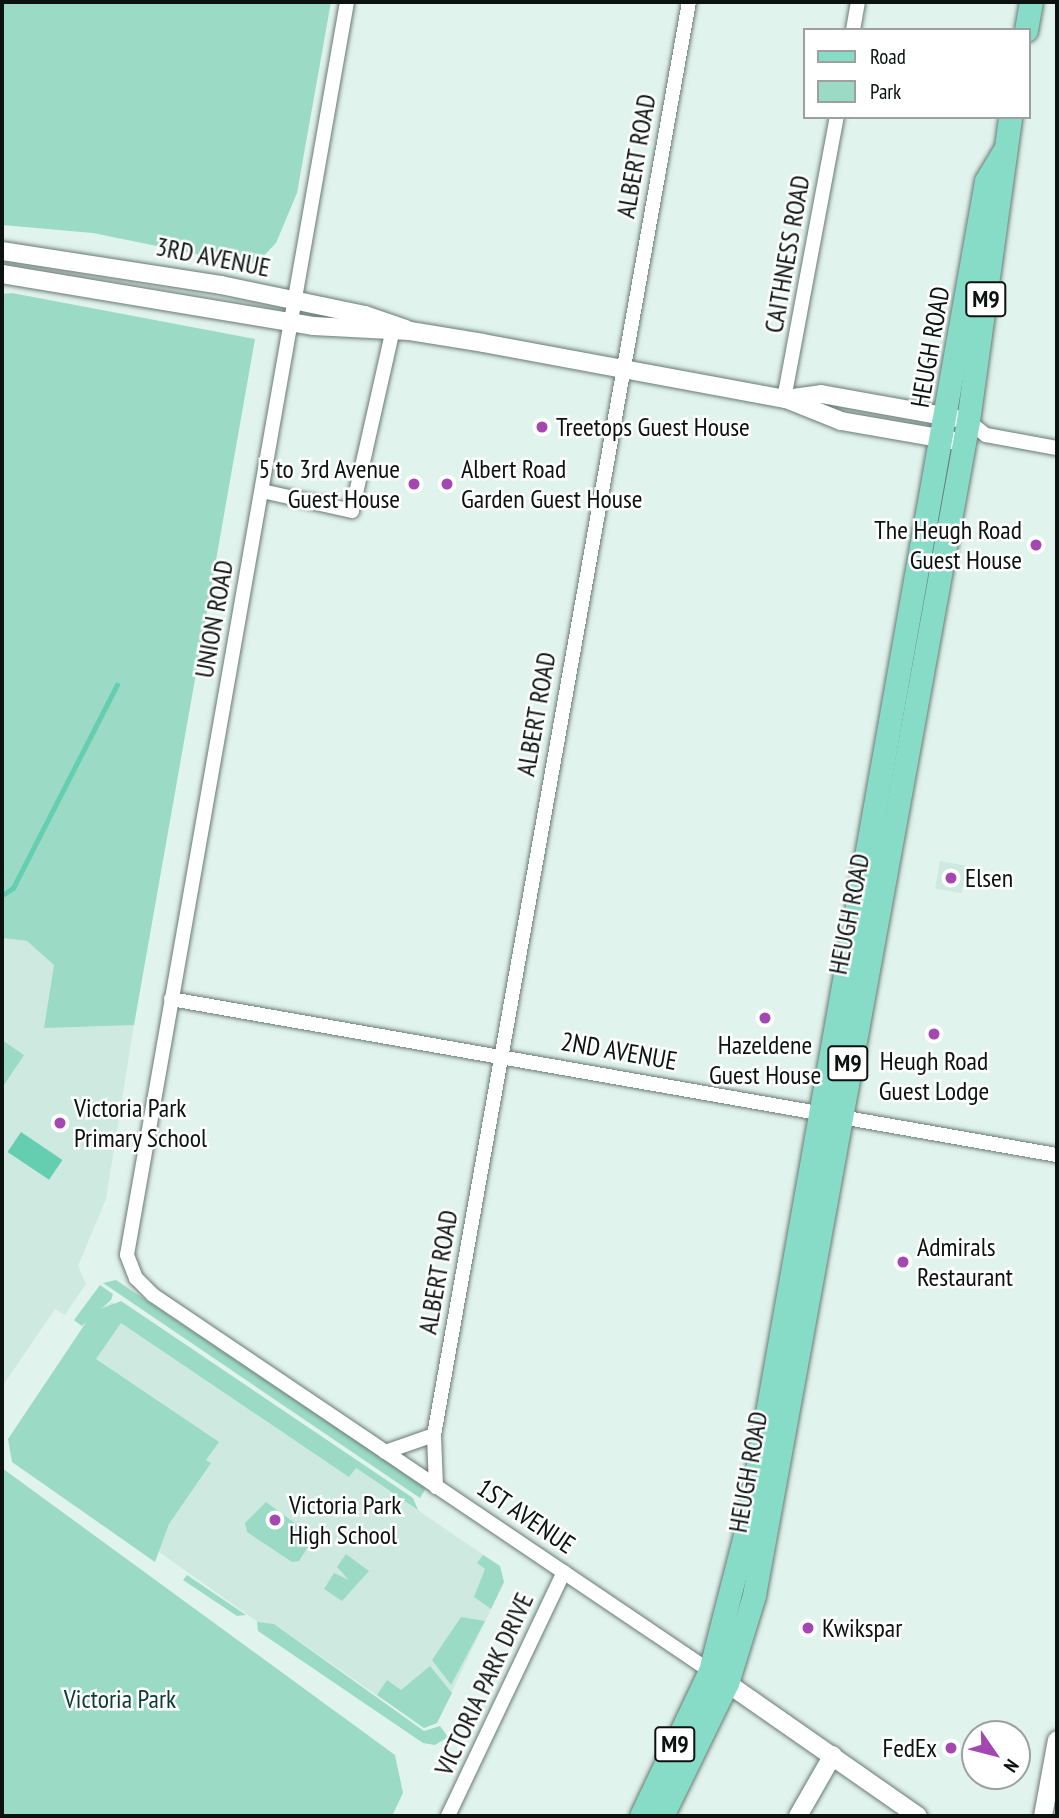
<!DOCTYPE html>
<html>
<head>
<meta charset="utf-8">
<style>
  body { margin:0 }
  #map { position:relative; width:1059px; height:1818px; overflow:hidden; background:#e0f3ec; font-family:"PT Sans Narrow",sans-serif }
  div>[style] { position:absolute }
  .built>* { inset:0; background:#ceeae0; transform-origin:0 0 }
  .green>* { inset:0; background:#9bdbc6 }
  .water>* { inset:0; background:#65ceb0; transform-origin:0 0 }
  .stream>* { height:4.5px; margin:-2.25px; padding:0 2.25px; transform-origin:2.25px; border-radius:2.25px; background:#65ceb0 }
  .roads { filter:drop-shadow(0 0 2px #6a7a74) drop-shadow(0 0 2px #6a7a74) }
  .minor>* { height:14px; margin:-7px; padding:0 7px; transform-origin:7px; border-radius:7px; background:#fff }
  .tertiary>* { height:18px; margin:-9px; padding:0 9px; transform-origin:9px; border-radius:9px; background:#fff }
  .primary>* { height:23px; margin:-11.5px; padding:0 11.5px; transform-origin:11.5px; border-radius:11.5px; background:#86dcc7 }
  .dots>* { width:19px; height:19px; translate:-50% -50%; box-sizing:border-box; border:4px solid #fff; border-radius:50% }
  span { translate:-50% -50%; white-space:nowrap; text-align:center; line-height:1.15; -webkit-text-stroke:5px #fff; paint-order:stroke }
  .shield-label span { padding:2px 5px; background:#fff; border:2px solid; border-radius:5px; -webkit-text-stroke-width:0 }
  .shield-label { font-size:24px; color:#0b1210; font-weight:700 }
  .street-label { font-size:26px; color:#0b1210 }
  .poi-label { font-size:26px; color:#0b1210 }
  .left { translate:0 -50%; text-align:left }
  .right { translate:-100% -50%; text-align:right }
  .park-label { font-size:26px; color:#0b3c30 }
  .frame { position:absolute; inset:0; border:4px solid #0b1210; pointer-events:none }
  .legend { position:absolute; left:803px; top:28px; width:228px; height:91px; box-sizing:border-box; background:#fff; border:2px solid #9da09f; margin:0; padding:9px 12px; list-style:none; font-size:21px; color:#0b1210 }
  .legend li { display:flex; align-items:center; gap:14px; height:35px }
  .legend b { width:35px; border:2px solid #9da09f }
  .north { position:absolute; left:961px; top:1720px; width:70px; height:70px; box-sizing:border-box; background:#fff; border:2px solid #9da09f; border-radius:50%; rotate:125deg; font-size:19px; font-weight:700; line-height:28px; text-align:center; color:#0b1210 }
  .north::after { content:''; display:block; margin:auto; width:24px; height:32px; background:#a447b1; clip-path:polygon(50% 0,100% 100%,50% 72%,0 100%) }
</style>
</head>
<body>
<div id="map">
  <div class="built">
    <div style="left:940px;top:861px;width:27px;height:28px;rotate:10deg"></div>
    <div style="clip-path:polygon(154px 900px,106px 1199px,78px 1266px,86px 1284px,65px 1315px,55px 1309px,2px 1387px,2px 938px,27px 941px)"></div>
    <div style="clip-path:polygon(112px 1302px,500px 1566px,504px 1582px,437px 1723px,424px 1728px,274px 1624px,262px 1625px,18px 1452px,78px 1335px,93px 1312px)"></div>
  </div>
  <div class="green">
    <div style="clip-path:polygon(2px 2px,331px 2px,297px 193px,276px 243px,257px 263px,240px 263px,93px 233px,2px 225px)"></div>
    <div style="clip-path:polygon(12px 293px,255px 339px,134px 1025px,44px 1028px,54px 965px,27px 941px,2px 938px,2px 294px)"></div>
    <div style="clip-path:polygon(2px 1040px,24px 1055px,2px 1088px)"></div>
    <div style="clip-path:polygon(116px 1280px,426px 1488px,420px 1498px,103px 1283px)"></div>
    <div style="clip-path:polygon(100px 1285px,113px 1294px,111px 1300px,82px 1326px,74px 1320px)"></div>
    <div style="clip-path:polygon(121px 1301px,413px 1498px,418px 1510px,356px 1468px,349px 1477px,121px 1323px,96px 1359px,219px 1442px,206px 1460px,211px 1463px,169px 1524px,155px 1562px,12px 1462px,8px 1439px,93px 1312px)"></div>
    <div style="clip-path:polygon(2px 1468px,395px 1755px,403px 1793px,392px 1816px,2px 1816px)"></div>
    <div style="clip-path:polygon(266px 1502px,310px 1534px,312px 1541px,299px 1561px,292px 1562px,247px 1532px,245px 1523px)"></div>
    <div style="clip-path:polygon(346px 1554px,369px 1571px,342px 1601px,324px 1589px,334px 1573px,349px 1580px,337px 1567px)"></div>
    <div style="clip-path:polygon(483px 1555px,500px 1566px,504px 1582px,491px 1609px,474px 1597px,485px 1569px,477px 1563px)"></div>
    <div style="clip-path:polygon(187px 1575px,246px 1615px,237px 1616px,183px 1580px)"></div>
    <div style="clip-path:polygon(461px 1617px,485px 1621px,451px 1685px,432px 1660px)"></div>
    <div style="clip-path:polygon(257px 1622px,274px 1624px,424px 1731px,440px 1726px,448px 1737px,435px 1745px,423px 1743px,258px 1631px)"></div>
    <div style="clip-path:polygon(430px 1666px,452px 1693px,437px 1723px,424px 1728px,377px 1695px,387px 1680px,401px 1690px)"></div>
  </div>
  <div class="water">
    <div style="left:21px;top:1132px;width:50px;height:24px;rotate:34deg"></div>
  </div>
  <div class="stream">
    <div style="left:4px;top:894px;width:11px;rotate:-34deg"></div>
    <div style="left:13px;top:888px;width:228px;rotate:-62.9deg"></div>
  </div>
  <div class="roads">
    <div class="minor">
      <div style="left:347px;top:2px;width:1272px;rotate:99.96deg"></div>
      <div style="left:127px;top:1255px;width:25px;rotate:69deg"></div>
      <div style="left:136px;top:1278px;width:24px;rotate:45deg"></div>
      <div style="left:153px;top:1295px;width:672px;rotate:34.02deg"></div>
      <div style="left:853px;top:30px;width:28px;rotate:-80deg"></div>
      <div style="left:784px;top:399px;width:287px;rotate:-79.4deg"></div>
      <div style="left:968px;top:421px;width:23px;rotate:38deg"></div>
      <div style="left:986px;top:435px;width:72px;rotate:10.4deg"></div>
      <div style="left:262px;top:491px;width:92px;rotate:12.5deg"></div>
      <div style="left:352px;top:511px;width:182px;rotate:-77.3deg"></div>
      <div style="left:171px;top:999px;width:900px;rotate:9.99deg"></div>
      <div style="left:385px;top:1452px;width:52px;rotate:-19.1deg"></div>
      <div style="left:436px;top:1487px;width:52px;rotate:-92.2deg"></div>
      <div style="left:434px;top:1435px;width:1456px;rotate:-79.91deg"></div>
      <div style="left:448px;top:1816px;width:270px;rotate:-64.6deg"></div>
    </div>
    <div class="tertiary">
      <div style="left:2px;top:251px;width:222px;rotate:8.8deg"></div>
      <div style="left:221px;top:285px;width:147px;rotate:11.8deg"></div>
      <div style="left:365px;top:315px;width:43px;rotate:18.9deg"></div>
      <div style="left:2px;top:274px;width:315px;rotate:9.5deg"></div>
      <div style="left:313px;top:326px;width:97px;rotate:3deg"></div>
      <div style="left:410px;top:331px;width:74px;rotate:9.3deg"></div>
      <div style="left:483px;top:343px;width:308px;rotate:10.5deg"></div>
      <div style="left:786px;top:399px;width:59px;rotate:21.8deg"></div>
      <div style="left:841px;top:421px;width:112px;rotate:9.8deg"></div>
      <div style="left:786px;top:399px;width:35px;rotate:-8deg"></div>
      <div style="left:821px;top:394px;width:135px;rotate:10.2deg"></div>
      <div style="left:717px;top:1676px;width:245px;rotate:34.9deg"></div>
      <div style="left:798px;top:1816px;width:70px;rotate:-60.2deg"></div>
      <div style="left:1043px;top:1816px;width:77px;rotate:-79.6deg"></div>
    </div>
    <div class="primary">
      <div style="left:1026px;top:30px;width:28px;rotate:-80deg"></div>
      <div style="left:641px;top:1816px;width:161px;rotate:-64.6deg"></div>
      <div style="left:710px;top:1671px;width:145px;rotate:-75.6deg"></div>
      <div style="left:746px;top:1531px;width:1371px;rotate:-79.92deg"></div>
      <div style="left:986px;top:181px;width:35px;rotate:-59deg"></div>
      <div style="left:662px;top:1816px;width:148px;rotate:-64deg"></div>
      <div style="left:727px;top:1683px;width:92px;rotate:-72.9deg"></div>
      <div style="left:754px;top:1595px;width:1193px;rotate:-79.67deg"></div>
      <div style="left:968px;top:421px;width:307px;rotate:-82.1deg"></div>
    </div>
  </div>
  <div class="dots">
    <div style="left:542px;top:427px;background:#a447b1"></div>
    <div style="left:414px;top:484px;background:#a447b1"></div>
    <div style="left:447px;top:484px;background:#a447b1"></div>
    <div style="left:1036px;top:545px;background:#a447b1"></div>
    <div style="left:951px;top:878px;background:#a447b1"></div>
    <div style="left:765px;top:1018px;background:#a447b1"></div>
    <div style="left:934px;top:1034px;background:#a447b1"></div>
    <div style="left:60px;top:1123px;background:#a447b1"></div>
    <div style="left:903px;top:1262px;background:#a447b1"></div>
    <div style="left:275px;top:1520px;background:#a447b1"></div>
    <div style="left:808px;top:1628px;background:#a447b1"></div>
    <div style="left:951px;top:1748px;background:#a447b1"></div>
  </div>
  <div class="shield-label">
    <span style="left:986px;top:299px">M9</span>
    <span style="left:848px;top:1063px">M9</span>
    <span style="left:675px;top:1744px">M9</span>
  </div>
  <div class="street-label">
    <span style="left:636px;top:156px;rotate:-80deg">ALBERT ROAD</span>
    <span style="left:787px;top:254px;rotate:-80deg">CAITHNESS ROAD</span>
    <span style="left:213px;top:257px;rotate:11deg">3RD AVENUE</span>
    <span style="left:930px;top:347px;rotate:-80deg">HEUGH ROAD</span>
    <span style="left:214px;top:619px;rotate:-80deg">UNION ROAD</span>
    <span style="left:536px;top:714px;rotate:-80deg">ALBERT ROAD</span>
    <span style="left:849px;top:914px;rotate:-79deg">HEUGH ROAD</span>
    <span style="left:619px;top:1051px;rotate:10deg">2ND AVENUE</span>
    <span style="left:438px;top:1272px;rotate:-80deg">ALBERT ROAD</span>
    <span style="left:748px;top:1472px;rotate:-80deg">HEUGH ROAD</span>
    <span style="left:526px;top:1516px;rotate:34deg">1ST AVENUE</span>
    <span style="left:484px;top:1684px;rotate:-65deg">VICTORIA PARK DRIVE</span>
  </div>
  <div class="poi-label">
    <span class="left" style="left:556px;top:427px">Treetops Guest House</span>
    <span class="right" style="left:400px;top:484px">5 to 3rd Avenue<br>Guest House</span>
    <span class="left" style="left:461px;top:484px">Albert Road<br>Garden Guest House</span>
    <span class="right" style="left:1022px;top:545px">The Heugh Road<br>Guest House</span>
    <span class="left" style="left:965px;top:878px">Elsen</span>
    <span style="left:765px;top:1060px">Hazeldene<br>Guest House</span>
    <span style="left:934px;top:1076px">Heugh Road<br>Guest Lodge</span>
    <span class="left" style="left:74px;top:1123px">Victoria Park<br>Primary School</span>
    <span class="left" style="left:917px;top:1262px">Admirals<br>Restaurant</span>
    <span class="left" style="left:289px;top:1520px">Victoria Park<br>High School</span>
    <span class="left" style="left:822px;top:1628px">Kwikspar</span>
    <span class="right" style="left:937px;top:1748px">FedEx</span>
  </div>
  <div class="park-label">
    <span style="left:120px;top:1699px">Victoria Park</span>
  </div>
  <div class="frame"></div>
  <ul class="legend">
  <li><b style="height:9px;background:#86dcc7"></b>Road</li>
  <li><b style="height:19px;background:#9bdbc6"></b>Park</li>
  </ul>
  <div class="north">N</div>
</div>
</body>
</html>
